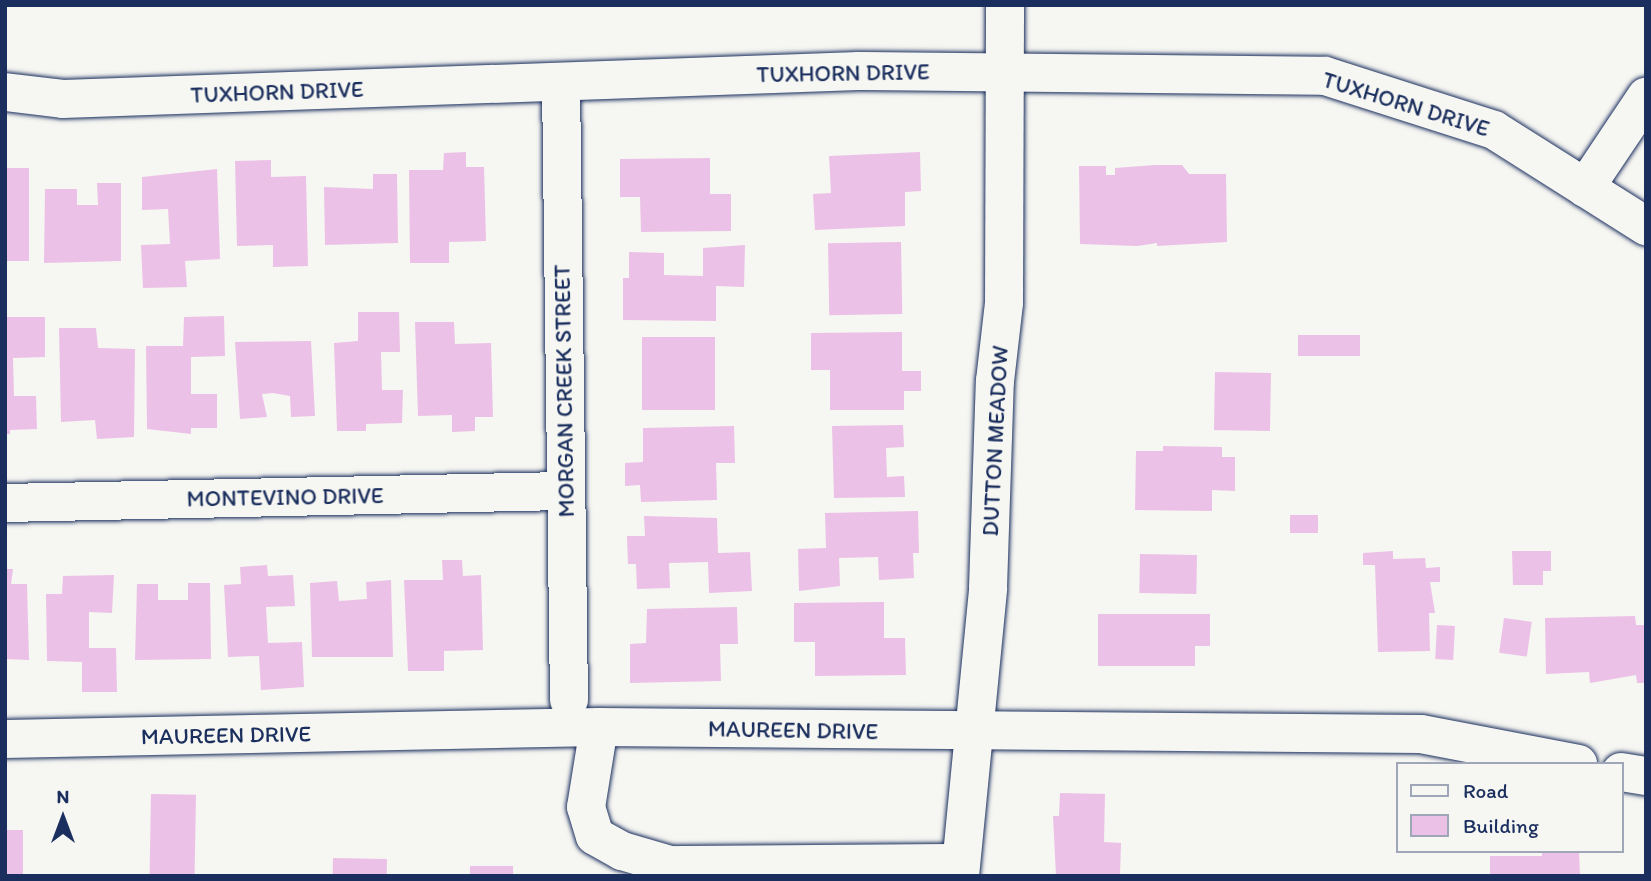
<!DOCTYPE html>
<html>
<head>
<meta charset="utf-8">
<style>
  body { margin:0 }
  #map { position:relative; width:1651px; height:881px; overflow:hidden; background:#f6f6f2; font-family:Itim,sans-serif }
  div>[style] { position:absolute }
  .building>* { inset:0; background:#ecc1e7; transform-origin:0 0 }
  .roads { filter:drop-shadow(0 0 2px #1b2f5e) drop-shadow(0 0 2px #1b2f5e) }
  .minor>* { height:38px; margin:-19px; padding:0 19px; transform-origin:19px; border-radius:19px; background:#f6f6f2 }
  span { translate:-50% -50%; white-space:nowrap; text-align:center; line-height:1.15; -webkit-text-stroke:5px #f6f6f2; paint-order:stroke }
  .street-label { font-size:23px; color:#1b2f5e }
  .frame { position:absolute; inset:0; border:7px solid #1b2f5e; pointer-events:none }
  .legend { position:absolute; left:1396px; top:762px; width:228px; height:91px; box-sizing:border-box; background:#f6f6f2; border:2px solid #9ea6b7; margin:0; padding:9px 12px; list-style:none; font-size:21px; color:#1b2f5e }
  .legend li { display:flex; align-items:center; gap:14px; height:35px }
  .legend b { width:35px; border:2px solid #9ea6b7 }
  .north { position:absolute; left:28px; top:783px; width:70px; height:70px; -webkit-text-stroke:5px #f6f6f2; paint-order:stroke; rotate:0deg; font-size:19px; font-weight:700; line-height:28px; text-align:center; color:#1b2f5e }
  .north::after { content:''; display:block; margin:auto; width:24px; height:32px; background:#1b2f5e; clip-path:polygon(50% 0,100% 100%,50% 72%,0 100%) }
</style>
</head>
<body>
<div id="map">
  <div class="building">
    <div style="clip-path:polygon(466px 152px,466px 167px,484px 167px,486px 241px,449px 242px,449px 263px,410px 263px,409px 170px,443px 170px,444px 153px)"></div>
    <div style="clip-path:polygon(920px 152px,921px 191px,905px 192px,905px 226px,815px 230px,813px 194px,831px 193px,829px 156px)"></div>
    <div style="clip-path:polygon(710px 158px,710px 194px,731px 194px,731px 231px,641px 232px,640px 197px,620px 197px,620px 159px)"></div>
    <div style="clip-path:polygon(271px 160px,271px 177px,306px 176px,308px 266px,273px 267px,273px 245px,237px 246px,235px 161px)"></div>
    <div style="clip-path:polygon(1155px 165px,1182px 165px,1189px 174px,1226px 174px,1227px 242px,1157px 246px,1157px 243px,1137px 246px,1080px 244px,1079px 166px,1106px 166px,1106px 175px,1115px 175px,1115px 168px)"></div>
    <div style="left:5px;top:168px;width:24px;height:93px"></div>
    <div style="clip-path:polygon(217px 169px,220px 259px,185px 261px,187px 287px,143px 288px,141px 245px,170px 244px,168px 209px,142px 210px,142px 177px)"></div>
    <div style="clip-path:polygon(373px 174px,397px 174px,398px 243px,325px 245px,324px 187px,373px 189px)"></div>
    <div style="clip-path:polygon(97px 183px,121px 183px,121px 261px,44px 263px,45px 189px,77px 189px,77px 205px,98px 205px)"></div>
    <div style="left:901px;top:242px;width:72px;height:73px;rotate:89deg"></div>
    <div style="clip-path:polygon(745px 245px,744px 287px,716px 286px,716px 321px,623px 320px,623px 278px,629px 278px,629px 252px,664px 253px,664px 275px,703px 276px,703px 248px)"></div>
    <div style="clip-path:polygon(358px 312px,399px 312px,400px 352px,381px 352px,382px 390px,403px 390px,402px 423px,366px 424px,366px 431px,337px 431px,334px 343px,358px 341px)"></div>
    <div style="clip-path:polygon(224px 316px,225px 356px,191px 357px,191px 394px,217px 394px,217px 428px,191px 428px,191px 434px,147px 429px,146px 346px,183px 346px,184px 317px)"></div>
    <div style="clip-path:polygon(5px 317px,45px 317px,45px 357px,13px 358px,14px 396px,36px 396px,37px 429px,10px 430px,10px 434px,5px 434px)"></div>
    <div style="clip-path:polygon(415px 322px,454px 322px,455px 344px,491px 343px,493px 417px,475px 417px,475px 431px,452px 432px,452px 415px,418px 416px)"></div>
    <div style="clip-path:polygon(59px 328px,96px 328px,98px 348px,135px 349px,134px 437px,97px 439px,95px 420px,61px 422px)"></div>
    <div style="clip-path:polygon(902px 332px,902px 371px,921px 371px,921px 391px,904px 391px,904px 410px,830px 410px,830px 370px,811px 370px,811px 333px)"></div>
    <div style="left:1298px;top:335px;width:62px;height:21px"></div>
    <div style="left:642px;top:337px;width:73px;height:73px"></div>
    <div style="clip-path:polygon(311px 341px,315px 416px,291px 417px,290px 396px,273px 393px,262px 394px,267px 417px,240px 419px,235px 342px)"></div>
    <div style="left:1215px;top:372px;width:56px;height:58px;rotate:1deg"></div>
    <div style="clip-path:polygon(903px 425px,904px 447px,886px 448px,887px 477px,904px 476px,905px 497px,834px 498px,832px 426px)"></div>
    <div style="clip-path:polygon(734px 426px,735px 463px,716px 463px,717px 500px,641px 502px,640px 485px,625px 486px,625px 463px,643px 462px,643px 428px)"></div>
    <div style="clip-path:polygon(1163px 446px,1222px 447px,1222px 457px,1235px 457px,1235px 491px,1212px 490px,1212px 511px,1135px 510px,1136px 451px,1163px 451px)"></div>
    <div style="clip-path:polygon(918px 511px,919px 553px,913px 553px,914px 578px,879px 580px,878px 557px,839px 558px,840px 586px,799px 591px,798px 549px,826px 548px,825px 513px)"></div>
    <div style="left:1290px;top:515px;width:28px;height:18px"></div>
    <div style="clip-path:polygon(644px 516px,717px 518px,718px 553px,750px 552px,752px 591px,709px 593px,708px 562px,669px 563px,670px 588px,637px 589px,636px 564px,628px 564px,627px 536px,645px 536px)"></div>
    <div style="clip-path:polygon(1393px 551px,1393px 559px,1425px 558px,1426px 568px,1440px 567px,1440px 582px,1430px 582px,1435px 613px,1429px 613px,1430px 651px,1378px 652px,1375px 565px,1363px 565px,1363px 553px)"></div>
    <div style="clip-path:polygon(1512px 551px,1551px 551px,1551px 571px,1543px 571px,1543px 585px,1513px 585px)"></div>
    <div style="left:1140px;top:554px;width:57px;height:39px;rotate:1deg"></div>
    <div style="clip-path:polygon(442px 560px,462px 560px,463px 576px,481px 575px,483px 650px,444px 651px,444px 671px,408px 671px,404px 580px,443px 580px)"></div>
    <div style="clip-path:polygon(267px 565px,268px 576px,293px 575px,295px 606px,266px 607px,268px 643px,302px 642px,304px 687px,261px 690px,259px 656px,228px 657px,224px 585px,241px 584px,240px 567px)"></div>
    <div style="clip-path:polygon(5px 569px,13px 569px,11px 584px,27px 584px,29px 660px,5px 659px)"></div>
    <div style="clip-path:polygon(114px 575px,112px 613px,89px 612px,89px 648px,116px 648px,117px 692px,82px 692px,82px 662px,47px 661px,46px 594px,62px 594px,63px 576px)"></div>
    <div style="clip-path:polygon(391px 580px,393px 657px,312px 657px,310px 583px,337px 581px,339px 601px,367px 599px,366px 582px)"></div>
    <div style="clip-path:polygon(188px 583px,210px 583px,211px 659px,135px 660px,137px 584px,158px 584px,158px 600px,188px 600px)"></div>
    <div style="clip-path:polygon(884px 602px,884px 638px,905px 638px,906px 675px,815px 676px,815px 642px,794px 642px,794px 603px)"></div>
    <div style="clip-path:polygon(737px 607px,738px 644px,720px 644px,721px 681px,630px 683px,630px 644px,646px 643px,647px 609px)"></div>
    <div style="clip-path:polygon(1098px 614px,1210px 614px,1210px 646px,1195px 646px,1195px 666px,1098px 666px)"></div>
    <div style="clip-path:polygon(1635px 616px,1636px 625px,1646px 625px,1646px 683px,1637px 683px,1636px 675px,1590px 683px,1589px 672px,1546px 674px,1545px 618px)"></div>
    <div style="left:1504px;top:618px;width:28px;height:35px;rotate:8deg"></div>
    <div style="left:1437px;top:625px;width:18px;height:34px;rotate:3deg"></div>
    <div style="clip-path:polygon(1060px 793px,1105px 794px,1104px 842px,1121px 843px,1120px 875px,1056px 876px,1053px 816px,1059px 816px)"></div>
    <div style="left:151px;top:794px;width:45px;height:82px;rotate:1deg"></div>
    <div style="left:23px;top:830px;width:45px;height:18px;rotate:90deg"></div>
    <div style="clip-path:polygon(1542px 851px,1579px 851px,1580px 876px,1490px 876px,1490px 856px,1542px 856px)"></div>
    <div style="left:333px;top:858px;width:54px;height:18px;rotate:1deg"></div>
    <div style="left:470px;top:866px;width:43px;height:10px"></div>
  </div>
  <div class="roads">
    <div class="minor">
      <div style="left:561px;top:82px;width:618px;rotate:89.26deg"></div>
      <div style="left:5px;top:92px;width:58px;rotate:6.9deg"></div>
      <div style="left:63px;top:99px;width:796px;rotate:-2.01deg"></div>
      <div style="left:859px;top:71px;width:466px;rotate:0.6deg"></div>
      <div style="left:1325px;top:76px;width:177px;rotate:17.7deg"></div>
      <div style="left:1494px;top:130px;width:180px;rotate:32.3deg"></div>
      <div style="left:1585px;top:188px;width:110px;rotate:-56.2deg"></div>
      <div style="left:5px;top:503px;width:559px;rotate:-1.23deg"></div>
      <div style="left:599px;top:727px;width:81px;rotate:99.2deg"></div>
      <div style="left:586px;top:807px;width:30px;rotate:73deg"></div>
      <div style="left:595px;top:836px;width:31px;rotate:29deg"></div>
      <div style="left:622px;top:851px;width:50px;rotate:16.3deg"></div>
      <div style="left:670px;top:865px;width:291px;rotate:-0.4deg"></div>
      <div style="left:5px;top:739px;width:594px;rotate:-1.16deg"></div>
      <div style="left:599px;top:727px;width:822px;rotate:0.49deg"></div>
      <div style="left:1421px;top:734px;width:160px;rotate:10.8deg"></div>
      <div style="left:1621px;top:772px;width:25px;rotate:9deg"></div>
      <div style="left:960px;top:876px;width:289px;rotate:-84.4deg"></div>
      <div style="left:988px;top:588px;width:207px;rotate:-88.1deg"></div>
      <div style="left:995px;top:381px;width:79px;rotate:-83.4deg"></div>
      <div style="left:1004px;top:303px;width:298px;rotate:-89.8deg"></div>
    </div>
  </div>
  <div class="street-label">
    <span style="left:843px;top:73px;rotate:-1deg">TUXHORN DRIVE</span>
    <span style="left:277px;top:92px;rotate:-2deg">TUXHORN DRIVE</span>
    <span style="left:1406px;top:104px;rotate:17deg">TUXHORN DRIVE</span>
    <span style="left:564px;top:391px;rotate:-91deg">MORGAN CREEK STREET</span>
    <span style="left:995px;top:441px;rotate:-87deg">DUTTON MEADOW</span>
    <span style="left:285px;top:497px;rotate:-1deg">MONTEVINO DRIVE</span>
    <span style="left:793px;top:730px;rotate:1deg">MAUREEN DRIVE</span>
    <span style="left:226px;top:735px;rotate:-1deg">MAUREEN DRIVE</span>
  </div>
  <div class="frame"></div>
  <ul class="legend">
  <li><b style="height:9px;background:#f6f6f2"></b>Road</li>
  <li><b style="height:19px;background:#ecc1e7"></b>Building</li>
  </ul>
  <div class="north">N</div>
</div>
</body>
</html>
